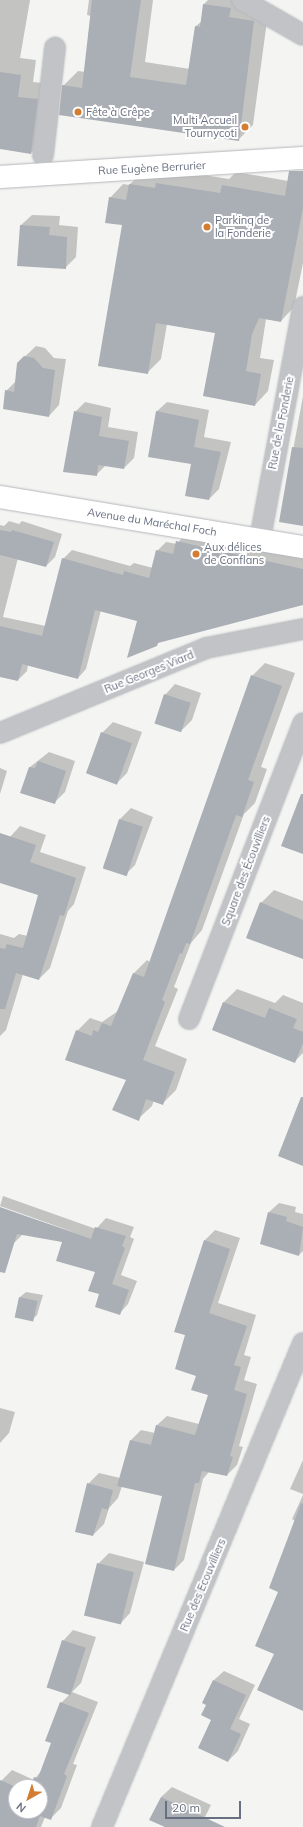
<!DOCTYPE html>
<html>
<head>
<meta charset="utf-8">
<style>
  body { margin:0 }
  #map { position:relative; width:303px; height:1827px; overflow:hidden; background:#f4f5f2; font-family:Mulish,sans-serif }
  div>[style] { position:absolute }
  .shadow>* { inset:0; background:#0003 }
  .building>* { inset:0; background:#aaaeb5; transform-origin:0 0 }
  .roads { filter:drop-shadow(0 0 1px #b3b6bb) drop-shadow(0 0 1px #b3b6bb) }
  .street>* { height:20px; margin:-10px; padding:0 10px; transform-origin:10px; border-radius:10px; background:#c1c3c7 }
  .secondary>* { height:22px; margin:-11px; padding:0 11px; transform-origin:11px; border-radius:11px; background:#fff }
  .dots>* { width:11px; height:11px; translate:-50% -50%; box-sizing:border-box; border:2px solid #fff; border-radius:50% }
  span { translate:-50% -50%; white-space:nowrap; text-align:center; line-height:1.15; -webkit-text-stroke:4px #fff; paint-order:stroke }
  .poi-label { font-size:11px; color:#676f80 }
  .left { translate:0 -50%; text-align:left }
  .right { translate:-100% -50%; text-align:right }
  .street-label { font-size:11px; color:#676f80 }
  .north { position:absolute; left:8px; top:1779px; width:40px; height:40px; box-sizing:border-box; background:#fff; border:1px solid #c2c5cc; border-radius:50%; rotate:219deg; font-size:11px; font-weight:700; line-height:16px; text-align:center; color:#676f80 }
  .north::after { content:''; display:block; margin:auto; width:14px; height:18px; background:#d37d33; clip-path:polygon(50% 0,100% 100%,50% 72%,0 100%) }
  .scale { position:absolute; left:165px; top:1801px; width:76px; height:18px; box-sizing:border-box; border:2px solid #676f80; border-top:0; padding-left:5px; font-size:12px; line-height:14px; white-space:nowrap; color:#676f80; -webkit-text-stroke:3px #fff; paint-order:stroke }
</style>
</head>
<body>
<div id="map">
  <div class="shadow">
    <div style="clip-path:polygon(0 0,30px 0,20px 58px,36px 60px,33px 82px,52px 84px,46px 138px,31px 153px,0 148px)"></div>
    <div style="clip-path:polygon(89px 0,153px 0,145px 62px,190px 69px,196px 26px,202px 21px,204px 4px,208px 0,244px 0,269px 6px,253px 125px,238px 140px,63px 86px,78px 71px,86px 72px,90px 38px,88px 38px,91px 16px,87px 15px)"></div>
    <div style="clip-path:polygon(171px 170px,229px 179px,236px 172px,294px 182px,303px 175px,303px 263px,294px 307px,281px 321px,266px 319px,260px 358px,274px 360px,268px 391px,255px 405px,216px 333px,167px 324px,161px 359px,147px 373px,123px 224px,110px 198px,123px 184px,129px 185px,144px 171px)"></div>
    <div style="clip-path:polygon(32px 215px,60px 216px,59px 225px,78px 227px,76px 257px,65px 268px,21px 225px)"></div>
    <div style="clip-path:polygon(36px 346px,45px 348px,54px 358px,66px 359px,59px 405px,49px 416px,6px 391px,16px 381px,18px 363px)"></div>
    <div style="clip-path:polygon(303px 396px,303px 525px,280px 521px)"></div>
    <div style="clip-path:polygon(85px 402px,111px 408px,108px 427px,138px 432px,134px 458px,124px 468px,106px 465px,96px 475px,75px 412px)"></div>
    <div style="clip-path:polygon(167px 402px,209px 410px,204px 437px,231px 442px,219px 489px,209px 499px,192px 463px,156px 412px)"></div>
    <div style="clip-path:polygon(9px 521px,19px 524px,22px 521px,62px 534px,55px 557px,46px 566px,18px 558px,3px 617px,46px 626px,63px 559px,72px 550px,130px 566px,134px 563px,153px 568px,157px 551px,166px 542px,177px 544px,186px 533px,303px 558px,303px 604px,160px 641px,156px 645px,138px 621px,101px 610px,86px 669px,78px 678px,28px 665px,27px 671px,18px 680px,0 676px,0 525px,4px 526px)"></div>
    <div style="clip-path:polygon(265px 663px,295px 673px,261px 767px,267px 769px,255px 803px,244px 814px,202px 930px,191px 943px,174px 987px,178px 989px,155px 1046px,187px 1059px,176px 1090px,162px 1104px,154px 1100px,152px 1106px,138px 1119px,127px 1080px,77px 1031px,90px 1018px,102px 1022px,118px 1011px,134px 973px,147px 960px,150px 962px,252px 676px)"></div>
    <div style="clip-path:polygon(175px 684px,201px 693px,192px 720px,182px 730px,165px 695px)"></div>
    <div style="clip-path:polygon(113px 722px,142px 732px,127px 773px,117px 783px,102px 733px)"></div>
    <div style="clip-path:polygon(49px 752px,75px 761px,65px 792px,54px 803px,22px 793px,30px 767px)"></div>
    <div style="clip-path:polygon(0 768px,7px 771px,0 794px)"></div>
    <div style="clip-path:polygon(131px 808px,153px 817px,135px 865px,125px 875px,103px 867px,120px 819px)"></div>
    <div style="clip-path:polygon(20px 826px,46px 835px,40px 852px,86px 867px,74px 904px,68px 911px,50px 968px,39px 979px,23px 974px,6px 1030px,0 1036px,0 934px,14px 938px,19px 934px,28px 936px,40px 895px,0 882px,0 864px,10px 837px)"></div>
    <div style="clip-path:polygon(274px 890px,303px 901px,303px 958px,261px 903px)"></div>
    <div style="clip-path:polygon(237px 989px,275px 1003px,283px 995px,303px 1003px,303px 1053px,295px 1061px,213px 1030px,224px 1002px)"></div>
    <div style="clip-path:polygon(3px 1196px,96px 1229px,106px 1218px,134px 1227px,130px 1237px,134px 1239px,121px 1275px,137px 1281px,128px 1304px,119px 1314px,100px 1294px,96px 1271px,64px 1241px,23px 1234px,13px 1244px,0 1239px,0 1208px,76px 1233px,0 1206px)"></div>
    <div style="clip-path:polygon(279px 1203px,296px 1207px,295px 1212px,303px 1214px,303px 1251px,299px 1255px,269px 1212px)"></div>
    <div style="clip-path:polygon(215px 1230px,240px 1238px,218px 1303px,256px 1315px,244px 1355px,251px 1357px,244px 1380px,257px 1384px,239px 1446px,243px 1447px,237px 1465px,227px 1475px,209px 1472px,203px 1479px,184px 1560px,174px 1570px,163px 1496px,122px 1486px,118px 1498px,109px 1508px,104px 1524px,93px 1535px,88px 1484px,99px 1473px,120px 1478px,131px 1440px,141px 1430px,155px 1433px,156px 1426px,167px 1416px,199px 1424px,209px 1394px,197px 1375px,186px 1335px,176px 1332px,205px 1240px)"></div>
    <div style="clip-path:polygon(26px 1292px,43px 1295px,37px 1315px,31px 1321px,20px 1297px)"></div>
    <div style="clip-path:polygon(0 1408px,15px 1412px,9px 1433px,0 1443px)"></div>
    <div style="clip-path:polygon(303px 1460px,303px 1494px,290px 1489px)"></div>
    <div style="clip-path:polygon(303px 1495px,303px 1700px,275px 1654px,280px 1591px,295px 1521px,292px 1519px)"></div>
    <div style="clip-path:polygon(109px 1553px,144px 1562px,130px 1613px,120px 1624px,98px 1564px)"></div>
    <div style="clip-path:polygon(evenodd,73px 1630px,96px 1637px,81px 1683px,72px 1692px,98px 1702px,73px 1764px,77px 1765px,61px 1808px,50px 1819px,45px 1817px,41px 1827px,0 1827px,1px 1781px,12px 1770px,34px 1780px,41px 1771px,52px 1743px,61px 1703px,70px 1694px,63px 1641px,73px 1630px,16px 1787px,40px 1787px,40px 1811px,16px 1811px,16px 1787px)"></div>
    <div style="clip-path:polygon(224px 1671px,255px 1685px,239px 1719px,250px 1724px,238px 1751px,228px 1761px,207px 1704px,214px 1680px)"></div>
    <div style="clip-path:polygon(172px 1787px,211px 1805px,200px 1827px,167px 1827px,161px 1797px)"></div>
  </div>
  <div class="building">
    <div style="clip-path:polygon(92px 0,141px 0,130px 77px,186px 85px,195px 26px,200px 27px,203px 4px,231px 8px,229px 17px,254px 21px,239px 141px,59px 115px,62px 85px,82px 88px)"></div>
    <div style="clip-path:polygon(0 72px,21px 75px,18px 97px,38px 99px,31px 154px,0 149px)"></div>
    <div style="clip-path:polygon(289px 171px,303px 171px,303px 208px,281px 322px,259px 318px,252px 334px,246px 371px,261px 374px,255px 406px,203px 396px,215px 333px,156px 323px,148px 374px,98px 366px,122px 225px,105px 223px,109px 197px,126px 200px,129px 184px,155px 188px,156px 183px,220px 193px,222px 185px,285px 196px)"></div>
    <div style="clip-path:polygon(20px 225px,50px 227px,49px 235px,67px 237px,66px 269px,17px 266px)"></div>
    <div style="clip-path:polygon(24px 356px,34px 358px,43px 368px,55px 370px,49px 417px,3px 409px,5px 390px,14px 392px,17px 363px)"></div>
    <div style="clip-path:polygon(74px 411px,102px 417px,99px 436px,129px 441px,124px 469px,98px 465px,97px 476px,63px 472px)"></div>
    <div style="clip-path:polygon(156px 411px,199px 420px,194px 447px,221px 452px,209px 500px,185px 496px,191px 464px,148px 457px)"></div>
    <div style="clip-path:polygon(292px 447px,303px 448px,303px 526px,279px 522px)"></div>
    <div style="clip-path:polygon(0 530px,11px 532px,12px 530px,54px 542px,46px 567px,0 555px)"></div>
    <div style="clip-path:polygon(176px 541px,303px 569px,303px 605px,158px 643px,157px 646px,127px 658px,137px 621px,95px 610px,78px 679px,22px 664px,18px 681px,0 677px,0 626px,42px 636px,62px 558px,123px 575px,124px 571px,149px 578px,156px 550px,173px 554px)"></div>
    <div style="clip-path:polygon(251px 675px,282px 686px,248px 780px,254px 782px,242px 817px,236px 815px,190px 944px,186px 943px,182px 954px,180px 953px,162px 1000px,165px 1002px,143px 1060px,175px 1072px,163px 1105px,146px 1099px,139px 1121px,112px 1110px,126px 1080px,65px 1060px,76px 1030px,92px 1036px,93px 1030px,98px 1032px,102px 1023px,111px 1026px,133px 973px,144px 977px)"></div>
    <div style="left:164px;top:694px;width:28px;height:31px;rotate:18deg"></div>
    <div style="left:101px;top:732px;width:33px;height:44px;rotate:20deg"></div>
    <div style="clip-path:polygon(38px 761px,66px 771px,55px 804px,20px 793px,29px 767px,35px 768px)"></div>
    <div style="clip-path:polygon(301px 794px,303px 794px,303px 854px,281px 846px)"></div>
    <div style="left:119px;top:819px;width:25px;height:52px;rotate:18deg"></div>
    <div style="clip-path:polygon(0 833px,36px 845px,30px 862px,76px 878px,64px 916px,60px 915px,39px 980px,16px 973px,5px 1009px,0 1009px,0 948px,5px 949px,7px 944px,23px 948px,38px 895px,0 883px)"></div>
    <div style="clip-path:polygon(260px 902px,303px 920px,303px 959px,246px 938px)"></div>
    <div style="clip-path:polygon(223px 1002px,265px 1018px,269px 1008px,297px 1019px,293px 1028px,303px 1032px,303px 1043px,295px 1063px,212px 1030px)"></div>
    <div style="clip-path:polygon(301px 1097px,303px 1097px,303px 1166px,278px 1156px)"></div>
    <div style="clip-path:polygon(0 1207px,91px 1239px,95px 1227px,126px 1236px,122px 1246px,125px 1248px,112px 1284px,129px 1290px,120px 1315px,95px 1307px,99px 1294px,88px 1291px,95px 1272px,56px 1261px,62px 1242px,17px 1234px,5px 1273px,0 1272px)"></div>
    <div style="clip-path:polygon(268px 1212px,287px 1217px,286px 1221px,303px 1227px,299px 1256px,260px 1244px)"></div>
    <div style="clip-path:polygon(204px 1240px,230px 1249px,209px 1313px,247px 1326px,234px 1365px,241px 1367px,234px 1390px,247px 1394px,230px 1456px,233px 1457px,227px 1476px,202px 1471px,199px 1483px,195px 1483px,174px 1571px,145px 1564px,162px 1496px,117px 1486px,130px 1440px,151px 1445px,156px 1425px,195px 1435px,208px 1395px,191px 1390px,196px 1376px,175px 1369px,185px 1335px,174px 1332px)"></div>
    <div style="left:19px;top:1297px;width:19px;height:21px;rotate:12deg"></div>
    <div style="clip-path:polygon(87px 1483px,113px 1490px,108px 1510px,102px 1508px,93px 1536px,75px 1532px)"></div>
    <div style="clip-path:polygon(301px 1503px,303px 1504px,303px 1711px,257px 1690px,274px 1654px,255px 1646px,278px 1592px,269px 1588px)"></div>
    <div style="left:97px;top:1563px;width:38px;height:54px;rotate:14deg"></div>
    <div style="left:62px;top:1640px;width:25px;height:50px;rotate:18deg"></div>
    <div style="clip-path:polygon(213px 1680px,246px 1695px,230px 1729px,241px 1734px,228px 1762px,198px 1748px,211px 1720px,201px 1715px,206px 1705px,202px 1703px)"></div>
    <div style="clip-path:polygon(60px 1702px,89px 1713px,64px 1774px,67px 1776px,51px 1820px,40px 1816px,36px 1827px,0 1827px,0 1780px,16px 1787px,16px 1811px,40px 1811px,40px 1787px,30px 1787px,34px 1777px,38px 1778px,51px 1743px,45px 1741px)"></div>
    <div style="clip-path:polygon(161px 1797px,225px 1827px,165px 1827px,149px 1820px)"></div>
  </div>
  <div class="roads">
    <div class="street">
      <div style="left:242px;top:0;width:70px;rotate:29.8deg"></div>
      <div style="left:43px;top:155px;width:108px;rotate:-83.6deg"></div>
      <div style="left:260px;top:539px;width:236px;rotate:-79.5deg"></div>
      <div style="left:0;top:733px;width:223px;rotate:-22.4deg"></div>
      <div style="left:206px;top:648px;width:99px;rotate:-11.1deg"></div>
      <div style="left:189px;top:1019px;width:317px;rotate:-68.9deg"></div>
      <div style="left:102px;top:1827px;width:524px;rotate:-67.45deg"></div>
    </div>
    <div class="secondary">
      <div style="left:0;top:177px;width:304px;rotate:-3.6deg"></div>
      <div style="left:0;top:497px;width:307px;rotate:9.4deg"></div>
    </div>
  </div>
  <div class="dots">
    <div style="left:78px;top:112px;background:#d37d33"></div>
    <div style="left:245px;top:127px;background:#d37d33"></div>
    <div style="left:207px;top:227px;background:#d37d33"></div>
    <div style="left:196px;top:554px;background:#d37d33"></div>
  </div>
  <div class="poi-label">
    <span class="left" style="left:86px;top:112px">Fête à Crêpe</span>
    <span class="right" style="left:237px;top:127px">Multi Accueil<br>Tournycoti</span>
    <span class="left" style="left:215px;top:227px">Parking de<br>la Fonderie</span>
    <span class="left" style="left:204px;top:554px">Aux délices<br>de Conflans</span>
  </div>
  <div class="street-label">
    <span style="left:152px;top:168px;rotate:-3deg">Rue Eugène Berrurier</span>
    <span style="left:281px;top:423px;rotate:-79deg">Rue de la Fonderie</span>
    <span style="left:152px;top:522px;rotate:9deg">Avenue du Maréchal Foch</span>
    <span style="left:149px;top:672px;rotate:-22deg">Rue Georges Viard</span>
    <span style="left:246px;top:871px;rotate:-69deg">Square des Écouvilliers</span>
    <span style="left:203px;top:1585px;rotate:-67deg">Rue des Ecouvilliers</span>
  </div>
  <div class="north">N</div>
  <div class="scale">20 m</div>
</div>
</body>
</html>
